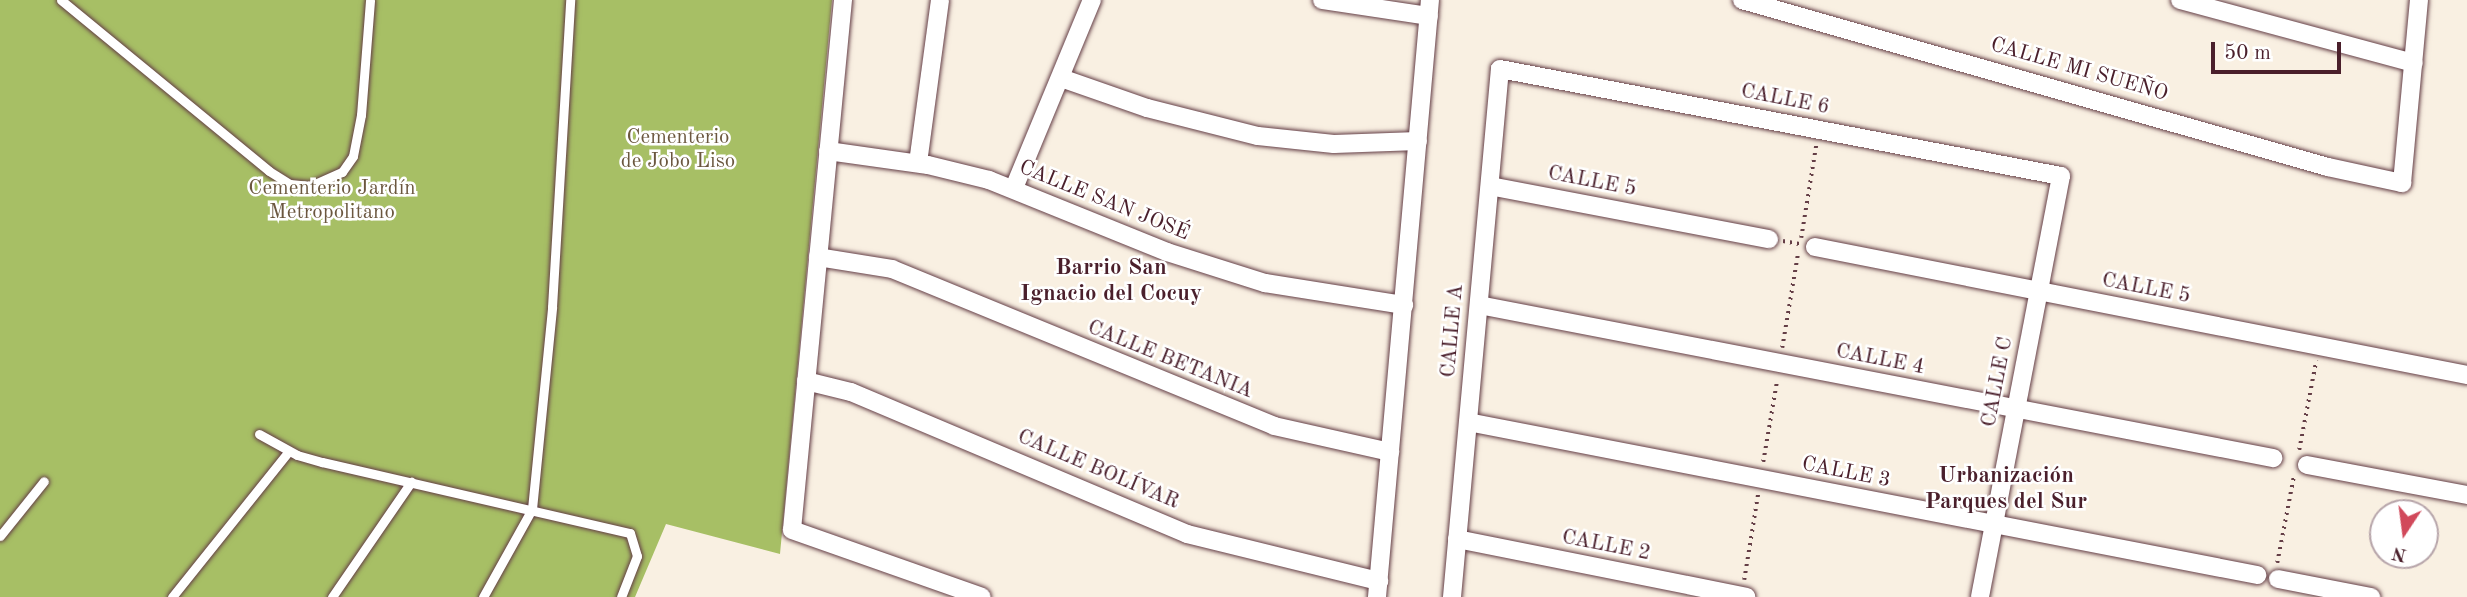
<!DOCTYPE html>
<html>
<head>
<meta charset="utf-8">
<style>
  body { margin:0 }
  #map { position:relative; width:2467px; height:597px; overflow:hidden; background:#f9f0e2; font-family:"Old Standard TT",serif }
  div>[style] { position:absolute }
  .green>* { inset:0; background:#a7bf65 }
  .path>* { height:3.5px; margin-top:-1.75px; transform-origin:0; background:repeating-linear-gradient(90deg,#643e46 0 2px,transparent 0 7px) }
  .roads { filter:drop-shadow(0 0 2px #643e46) drop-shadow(0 0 2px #643e46) }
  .service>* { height:9px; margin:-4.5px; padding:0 4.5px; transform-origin:4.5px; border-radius:4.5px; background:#fff }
  .minor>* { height:18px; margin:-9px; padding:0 9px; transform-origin:9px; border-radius:9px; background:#fff }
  span { translate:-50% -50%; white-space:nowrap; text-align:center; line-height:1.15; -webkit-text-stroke:5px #fff; paint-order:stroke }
  .street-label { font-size:21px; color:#4a1f2b }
  .park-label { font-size:21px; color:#6b573f }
  .neighbourhood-label { font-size:23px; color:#4a1f2b; font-weight:700 }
  .north { position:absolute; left:2369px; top:499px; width:70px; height:70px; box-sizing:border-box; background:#fff; border:2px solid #b7a5aa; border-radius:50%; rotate:193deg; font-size:19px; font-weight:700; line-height:28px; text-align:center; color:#4a1f2b }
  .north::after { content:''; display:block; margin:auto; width:24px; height:32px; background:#d1495b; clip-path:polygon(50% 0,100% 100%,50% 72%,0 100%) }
  .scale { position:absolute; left:2211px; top:42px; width:130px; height:32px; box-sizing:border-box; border:4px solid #4a1f2b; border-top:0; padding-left:9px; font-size:21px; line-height:24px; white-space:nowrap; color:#4a1f2b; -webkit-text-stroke:5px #fff; paint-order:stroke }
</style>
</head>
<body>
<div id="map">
  <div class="green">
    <div style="clip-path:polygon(0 0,832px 0,780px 554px,666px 524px,635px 597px,0 597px)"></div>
  </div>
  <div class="path">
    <div style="left:1801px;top:238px;width:94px;rotate:-80.8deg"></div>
    <div style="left:1783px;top:241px;width:17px;rotate:10deg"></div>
    <div style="left:1782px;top:348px;width:97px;rotate:-80.5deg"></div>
    <div style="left:2299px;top:450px;width:91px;rotate:-79.2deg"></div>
    <div style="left:1763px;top:462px;width:83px;rotate:-80.3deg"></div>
    <div style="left:2277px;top:563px;width:90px;rotate:-79.1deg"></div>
    <div style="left:1744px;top:580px;width:87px;rotate:-80.8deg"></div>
  </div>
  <div class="roads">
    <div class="service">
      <div style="left:61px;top:0;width:269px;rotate:39.4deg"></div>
      <div style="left:269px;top:171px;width:25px;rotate:32deg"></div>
      <div style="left:290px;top:184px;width:20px;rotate:6deg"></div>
      <div style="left:310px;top:186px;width:35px;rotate:-24deg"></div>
      <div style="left:342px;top:172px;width:19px;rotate:-55deg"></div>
      <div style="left:353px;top:156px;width:42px;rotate:-79deg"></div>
      <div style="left:361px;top:115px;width:115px;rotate:-85.5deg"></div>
      <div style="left:259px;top:434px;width:43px;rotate:28.9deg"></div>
      <div style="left:297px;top:455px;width:26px;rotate:16deg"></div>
      <div style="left:322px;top:462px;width:316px;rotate:13deg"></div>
      <div style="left:630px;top:533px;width:24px;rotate:73deg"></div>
      <div style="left:637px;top:556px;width:44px;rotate:111.3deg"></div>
      <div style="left:0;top:536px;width:70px;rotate:-51.3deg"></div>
      <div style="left:172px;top:597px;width:187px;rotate:-51.3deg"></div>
      <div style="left:332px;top:597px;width:140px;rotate:-55.5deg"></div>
      <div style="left:483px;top:597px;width:101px;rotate:-60.9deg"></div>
      <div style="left:532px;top:509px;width:203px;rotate:-84.3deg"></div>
      <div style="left:552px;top:307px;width:308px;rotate:-86.6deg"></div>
    </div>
    <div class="minor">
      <div style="left:843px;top:0;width:532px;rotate:95.5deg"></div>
      <div style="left:792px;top:530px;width:201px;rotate:19.4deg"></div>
      <div style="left:1322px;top:0;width:108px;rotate:8.5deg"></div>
      <div style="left:1742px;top:0;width:609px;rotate:15.91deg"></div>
      <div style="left:2328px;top:167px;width:76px;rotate:12.2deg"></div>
      <div style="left:2402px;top:183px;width:184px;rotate:-84.7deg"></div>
      <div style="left:2180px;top:0;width:242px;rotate:15.1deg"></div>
      <div style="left:1061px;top:78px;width:91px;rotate:19.2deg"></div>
      <div style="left:1147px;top:108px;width:114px;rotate:14.2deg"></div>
      <div style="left:1258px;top:136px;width:76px;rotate:6deg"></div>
      <div style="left:1334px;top:144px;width:84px;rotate:-2deg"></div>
      <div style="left:828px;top:151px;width:101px;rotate:8deg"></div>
      <div style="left:928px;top:165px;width:63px;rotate:13.8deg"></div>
      <div style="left:989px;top:180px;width:192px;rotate:22deg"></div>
      <div style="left:1167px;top:252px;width:103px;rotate:17.6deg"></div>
      <div style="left:1265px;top:283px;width:141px;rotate:9deg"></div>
      <div style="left:918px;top:163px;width:164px;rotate:-82.3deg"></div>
      <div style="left:1490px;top:186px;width:284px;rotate:10.8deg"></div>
      <div style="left:1014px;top:188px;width:204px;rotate:-67.5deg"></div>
      <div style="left:1815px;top:247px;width:664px;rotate:11.11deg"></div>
      <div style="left:818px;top:257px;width:75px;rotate:9.2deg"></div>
      <div style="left:892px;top:269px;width:413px;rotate:22.3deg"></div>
      <div style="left:1274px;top:426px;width:119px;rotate:12.6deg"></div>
      <div style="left:1479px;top:305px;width:809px;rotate:10.91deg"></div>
      <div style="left:806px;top:381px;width:46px;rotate:13.7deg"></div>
      <div style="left:851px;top:392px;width:365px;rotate:22.9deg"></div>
      <div style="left:1187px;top:534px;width:198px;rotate:13.8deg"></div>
      <div style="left:1468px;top:422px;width:804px;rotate:10.97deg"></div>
      <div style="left:2307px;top:465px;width:163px;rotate:10.6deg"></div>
      <div style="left:1457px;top:539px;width:295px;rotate:11.3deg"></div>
      <div style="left:2278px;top:579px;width:95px;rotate:11deg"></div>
      <div style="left:1377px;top:597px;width:599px;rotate:-84.93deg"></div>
      <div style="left:1452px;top:597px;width:530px;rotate:-84.81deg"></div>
      <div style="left:1500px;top:69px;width:571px;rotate:10.8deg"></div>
      <div style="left:2061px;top:176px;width:429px;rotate:100.9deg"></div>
    </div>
  </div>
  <div class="street-label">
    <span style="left:2079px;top:70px;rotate:16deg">CALLE MI SUEÑO</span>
    <span style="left:1785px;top:100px;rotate:11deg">CALLE 6</span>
    <span style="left:1592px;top:182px;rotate:11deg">CALLE 5</span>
    <span style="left:1104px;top:201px;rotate:22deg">CALLE SAN JOSÉ</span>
    <span style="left:2146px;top:289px;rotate:11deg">CALLE 5</span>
    <span style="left:1453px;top:331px;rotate:-85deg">CALLE A</span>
    <span style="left:1170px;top:360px;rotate:22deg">CALLE BETANIA</span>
    <span style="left:1880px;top:360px;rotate:11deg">CALLE 4</span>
    <span style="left:1998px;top:382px;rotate:-79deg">CALLE C</span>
    <span style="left:1098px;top:470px;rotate:23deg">CALLE BOLÍVAR</span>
    <span style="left:1846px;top:473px;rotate:11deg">CALLE 3</span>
    <span style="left:1606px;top:546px;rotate:11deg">CALLE 2</span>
  </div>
  <div class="park-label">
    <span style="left:678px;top:150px">Cementerio<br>de Jobo Liso</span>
    <span style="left:332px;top:201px">Cementerio Jardín<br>Metropolitano</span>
  </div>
  <div class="neighbourhood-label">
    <span style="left:1111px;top:281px">Barrio San<br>Ignacio del Cocuy</span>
    <span style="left:2006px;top:489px">Urbanización<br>Parques del Sur</span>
  </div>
  <div class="north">N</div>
  <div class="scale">50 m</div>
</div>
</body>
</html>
